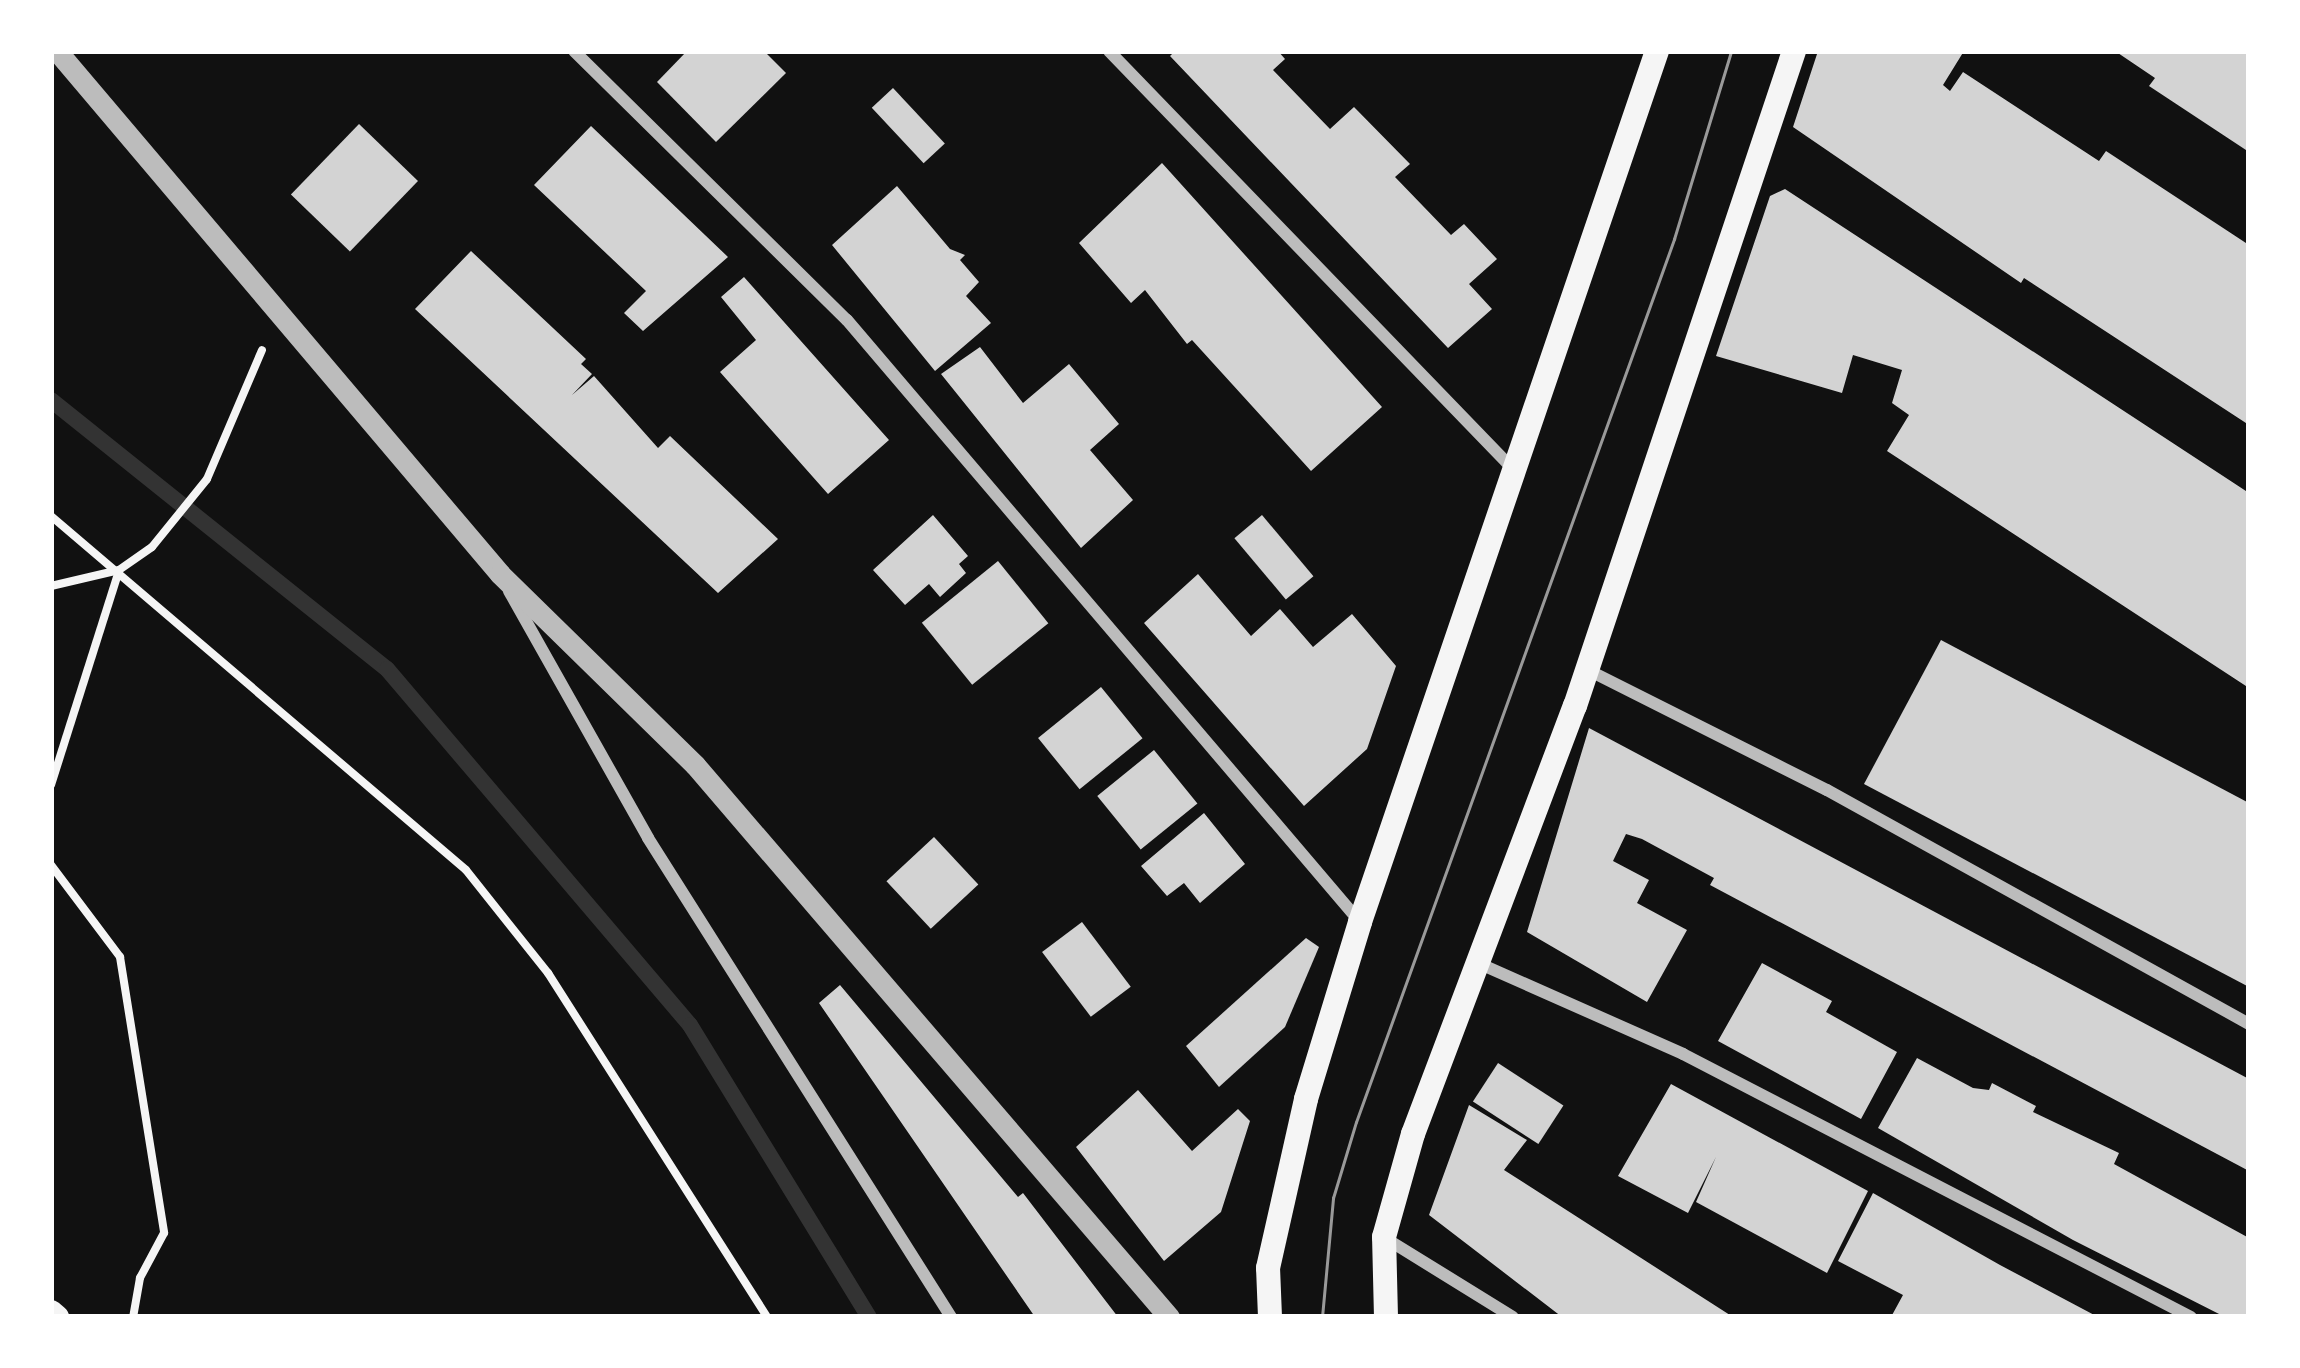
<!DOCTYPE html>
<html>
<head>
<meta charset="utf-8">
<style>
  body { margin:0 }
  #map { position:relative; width:2300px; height:1368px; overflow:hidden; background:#111; font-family:Figtree,sans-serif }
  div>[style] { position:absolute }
  .stream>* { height:16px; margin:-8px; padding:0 8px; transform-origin:8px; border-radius:8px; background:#333 }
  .building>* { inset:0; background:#d3d3d3; transform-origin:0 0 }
  .path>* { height:8px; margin:-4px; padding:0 4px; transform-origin:4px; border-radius:4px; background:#f5f5f5 }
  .minor>* { height:12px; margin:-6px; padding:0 6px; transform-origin:6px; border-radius:6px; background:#bcbcbc }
  .tertiary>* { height:21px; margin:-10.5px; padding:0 10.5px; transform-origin:10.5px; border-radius:10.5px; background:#bcbcbc }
  .secondary>* { height:24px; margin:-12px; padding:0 12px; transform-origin:12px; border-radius:12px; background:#f5f5f5 }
  .tram>* { height:3px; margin:-1.5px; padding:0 1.5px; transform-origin:1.5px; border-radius:1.5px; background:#9a9a9a }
  span { translate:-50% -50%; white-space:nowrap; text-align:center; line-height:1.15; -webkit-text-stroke:10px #fff; paint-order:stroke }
  .frame { position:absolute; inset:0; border:54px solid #fff; pointer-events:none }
</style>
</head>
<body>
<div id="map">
  <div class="stream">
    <div style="left:51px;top:400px;width:430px;rotate:38.7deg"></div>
    <div style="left:387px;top:669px;width:467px;rotate:49.6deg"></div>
    <div style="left:690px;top:1025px;width:342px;rotate:58.5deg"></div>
  </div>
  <div class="building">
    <div style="clip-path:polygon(687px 51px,764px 51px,786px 73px,716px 142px,657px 82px)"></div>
    <div style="clip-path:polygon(1175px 51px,1278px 51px,1285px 59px,1273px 70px,1330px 129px,1354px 107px,1410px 164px,1395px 177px,1451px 235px,1464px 224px,1497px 259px,1469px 284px,1492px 309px,1448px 348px,1170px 56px)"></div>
    <div style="clip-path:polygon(1818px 51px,1964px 51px,1943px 85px,1950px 91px,1963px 72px,2099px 161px,2106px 151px,2249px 245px,2249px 425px,2024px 278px,2021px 283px,1793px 127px)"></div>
    <div style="clip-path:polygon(2115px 51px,2249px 51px,2249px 152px,2149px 86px,2155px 78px)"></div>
    <div style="left:893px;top:88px;width:76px;height:29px;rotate:47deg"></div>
    <div style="left:359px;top:124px;width:82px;height:98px;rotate:44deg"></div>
    <div style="clip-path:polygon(591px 126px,728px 257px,643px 331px,624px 313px,646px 291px,534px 185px)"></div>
    <div style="clip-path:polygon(1162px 163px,1382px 407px,1311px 471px,1192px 340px,1187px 344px,1145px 290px,1131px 303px,1079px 243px)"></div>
    <div style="clip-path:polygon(897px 186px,950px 249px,965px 255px,960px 260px,979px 282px,966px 296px,991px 323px,935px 371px,832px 245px)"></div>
    <div style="clip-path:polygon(1785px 189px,2249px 493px,2249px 688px,1887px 451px,1909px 415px,1892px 403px,1902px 370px,1853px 355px,1842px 393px,1716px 356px,1770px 196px)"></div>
    <div style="clip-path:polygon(471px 251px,586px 359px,581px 364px,592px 374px,572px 395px,594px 376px,658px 448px,670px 436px,778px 539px,718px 593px,415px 309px)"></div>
    <div style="clip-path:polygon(744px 277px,889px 440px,828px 494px,720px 372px,756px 340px,721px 297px)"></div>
    <div style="clip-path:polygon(980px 347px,1023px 403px,1069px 364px,1119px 424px,1090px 450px,1133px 500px,1081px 548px,941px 374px)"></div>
    <div style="clip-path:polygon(933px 515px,968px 556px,959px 564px,966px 573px,940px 597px,929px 584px,905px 605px,873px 570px)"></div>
    <div style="left:1262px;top:515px;width:80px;height:36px;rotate:50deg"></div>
    <div style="left:998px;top:561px;width:80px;height:98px;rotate:51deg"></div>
    <div style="clip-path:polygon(1198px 574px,1251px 636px,1280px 609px,1313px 647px,1352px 614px,1396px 666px,1367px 749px,1304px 806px,1144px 623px)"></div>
    <div style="clip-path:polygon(1941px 640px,2249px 803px,2249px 987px,1864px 784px)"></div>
    <div style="left:1101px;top:687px;width:66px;height:81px;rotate:51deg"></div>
    <div style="clip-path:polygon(1589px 728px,2249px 1079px,2249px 1171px,1710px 885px,1714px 878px,1642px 839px,1626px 834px,1613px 861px,1649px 880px,1637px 903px,1687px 930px,1647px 1002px,1527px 932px)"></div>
    <div style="left:1154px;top:750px;width:69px;height:73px;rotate:51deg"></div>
    <div style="clip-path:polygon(1204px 813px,1245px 864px,1200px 903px,1184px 883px,1167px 896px,1141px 866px)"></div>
    <div style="left:934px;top:837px;width:65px;height:65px;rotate:47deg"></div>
    <div style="left:1082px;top:922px;width:81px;height:50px;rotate:53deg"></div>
    <div style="clip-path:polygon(1306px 938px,1319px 947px,1285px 1027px,1219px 1087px,1186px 1046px)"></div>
    <div style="clip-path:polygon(1762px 963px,1832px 1001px,1826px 1012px,1897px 1052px,1861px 1119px,1718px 1041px)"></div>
    <div style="clip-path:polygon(840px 985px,1018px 1197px,1023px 1193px,1118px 1317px,1035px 1317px,819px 1003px)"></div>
    <div style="clip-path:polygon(1917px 1058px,1973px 1088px,1989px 1090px,1992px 1083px,2036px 1106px,2033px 1112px,2119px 1153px,2114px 1164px,2249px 1238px,2249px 1317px,2225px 1317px,2073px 1240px,1878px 1128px)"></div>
    <div style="left:1498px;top:1063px;width:78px;height:46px;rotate:33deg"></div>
    <div style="clip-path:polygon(1671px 1084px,1868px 1191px,1827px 1273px,1696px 1202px,1716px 1157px,1688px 1213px,1618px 1176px)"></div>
    <div style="clip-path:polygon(1138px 1090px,1192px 1151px,1238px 1109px,1250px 1121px,1221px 1212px,1164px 1261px,1076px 1147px)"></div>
    <div style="clip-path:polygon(1469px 1105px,1527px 1140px,1504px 1170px,1733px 1317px,1562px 1317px,1429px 1215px)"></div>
    <div style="clip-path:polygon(1873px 1193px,2000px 1265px,2098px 1317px,1891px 1317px,1903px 1295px,1838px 1261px)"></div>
  </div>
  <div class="path">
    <div style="left:51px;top:516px;width:545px;rotate:40.46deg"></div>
    <div style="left:466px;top:870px;width:132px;rotate:51.5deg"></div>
    <div style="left:548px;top:973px;width:408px;rotate:57.5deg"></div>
    <div style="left:51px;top:586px;width:70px;rotate:-13.2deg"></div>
    <div style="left:119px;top:570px;width:40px;rotate:-34.9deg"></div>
    <div style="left:152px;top:547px;width:87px;rotate:-51deg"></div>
    <div style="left:207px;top:479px;width:140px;rotate:-66.9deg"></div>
    <div style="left:51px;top:785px;width:225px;rotate:-72.4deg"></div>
    <div style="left:51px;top:865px;width:115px;rotate:53.1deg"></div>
    <div style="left:120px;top:957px;width:279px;rotate:80.9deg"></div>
    <div style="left:164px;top:1233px;width:51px;rotate:118.1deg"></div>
    <div style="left:140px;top:1278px;width:40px;rotate:100deg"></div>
  </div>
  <div class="minor">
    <div style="left:574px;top:51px;width:383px;rotate:44.6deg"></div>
    <div style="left:847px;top:320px;width:791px;rotate:49.56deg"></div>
    <div style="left:1109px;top:51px;width:578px;rotate:45.98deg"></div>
    <div style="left:509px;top:591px;width:283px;rotate:60.6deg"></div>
    <div style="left:648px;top:838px;width:567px;rotate:57.68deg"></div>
    <div style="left:1588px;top:670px;width:267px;rotate:26.7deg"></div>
    <div style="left:1827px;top:790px;width:483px;rotate:29deg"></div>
    <div style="left:1478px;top:963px;width:224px;rotate:23.9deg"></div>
    <div style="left:1683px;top:1054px;width:572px;rotate:27.37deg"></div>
    <div style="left:1385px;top:1238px;width:150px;rotate:31.7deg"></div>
  </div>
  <div class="tertiary">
    <div style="left:57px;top:51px;width:685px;rotate:49.73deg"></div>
    <div style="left:500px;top:574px;width:273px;rotate:44.4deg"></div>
    <div style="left:695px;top:765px;width:728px;rotate:49.35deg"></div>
  </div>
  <div class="secondary">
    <div style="left:51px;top:1312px;width:8px;rotate:40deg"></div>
    <div style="left:1270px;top:1317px;width:49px;rotate:-92.3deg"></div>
    <div style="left:1268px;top:1268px;width:173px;rotate:-77.3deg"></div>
    <div style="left:1306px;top:1099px;width:185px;rotate:-73deg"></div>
    <div style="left:1360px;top:922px;width:920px;rotate:-71.17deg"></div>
    <div style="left:1386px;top:1317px;width:80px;rotate:-91.4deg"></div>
    <div style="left:1384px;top:1237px;width:107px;rotate:-74.3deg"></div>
    <div style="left:1413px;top:1134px;width:458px;rotate:-69.3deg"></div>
    <div style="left:1575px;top:706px;width:691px;rotate:-71.51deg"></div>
  </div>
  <div class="tram">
    <div style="left:1322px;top:1317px;width:120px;rotate:-84.7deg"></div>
    <div style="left:1333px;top:1198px;width:79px;rotate:-73.2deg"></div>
    <div style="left:1356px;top:1122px;width:939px;rotate:-70.19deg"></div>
    <div style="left:1674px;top:239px;width:196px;rotate:-73.1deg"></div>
  </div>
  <div class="frame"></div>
</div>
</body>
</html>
